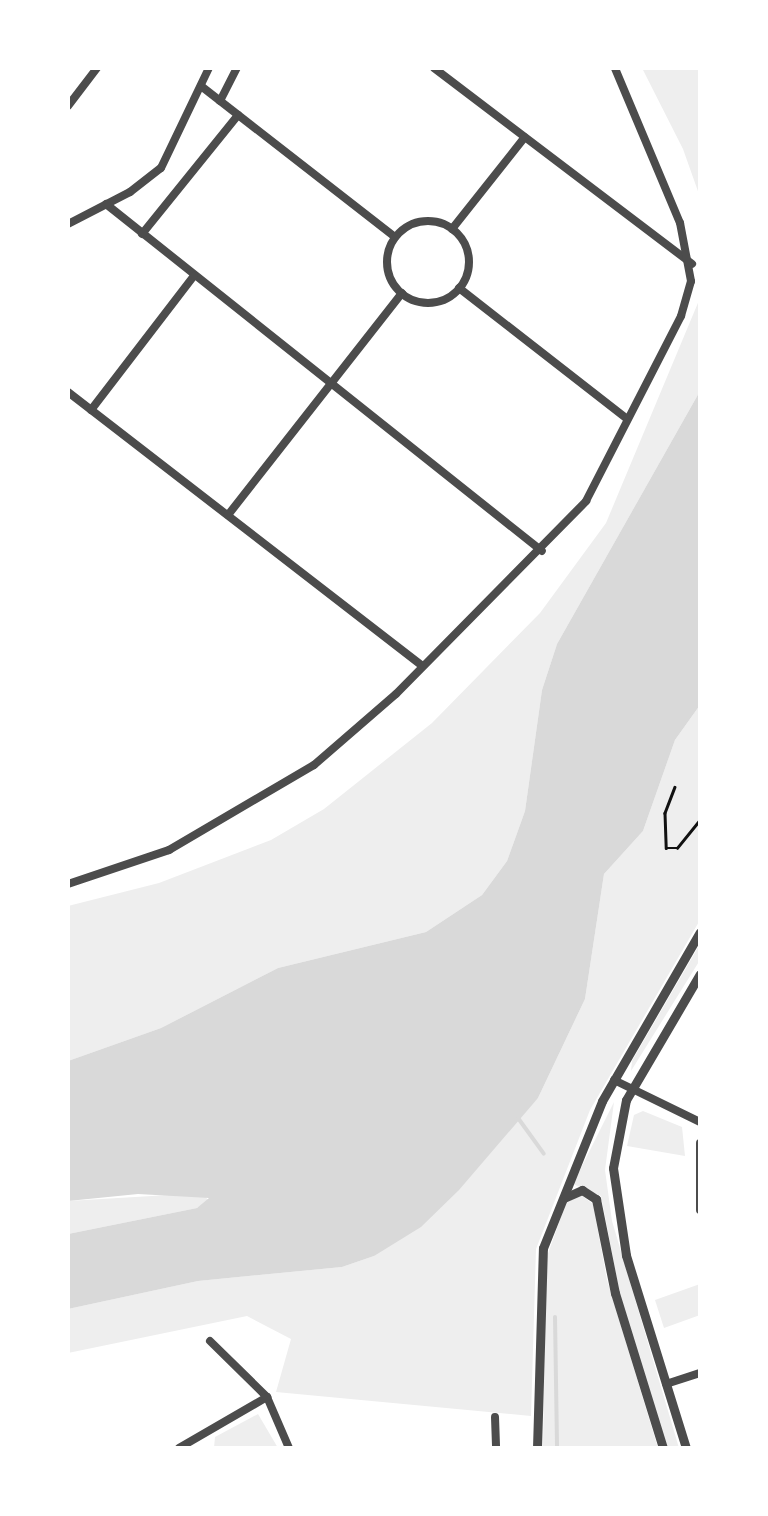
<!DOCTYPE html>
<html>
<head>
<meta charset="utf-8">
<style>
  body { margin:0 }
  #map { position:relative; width:768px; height:1516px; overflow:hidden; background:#fff; font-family:"Open Sans",sans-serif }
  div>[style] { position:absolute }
  .green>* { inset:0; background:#eee }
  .water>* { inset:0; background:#d9d9d9 }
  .stream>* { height:4px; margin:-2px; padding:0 2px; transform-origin:2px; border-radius:2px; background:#d9d9d9 }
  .path>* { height:2.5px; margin:-1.25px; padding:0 1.25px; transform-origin:1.25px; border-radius:1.25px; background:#111 }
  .minor>* { height:8px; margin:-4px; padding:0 4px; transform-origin:4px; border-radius:4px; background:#4c4c4c }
  .minor>.ring { margin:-4px; padding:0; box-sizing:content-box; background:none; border:8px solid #4c4c4c; border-radius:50% }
  .tertiary>* { height:9px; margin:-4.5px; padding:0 4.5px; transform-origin:4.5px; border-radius:4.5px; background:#4c4c4c }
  span { translate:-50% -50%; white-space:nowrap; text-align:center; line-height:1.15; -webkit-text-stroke:8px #fff; paint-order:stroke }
  .frame { position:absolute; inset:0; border:70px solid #fff; pointer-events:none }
</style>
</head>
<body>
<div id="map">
  <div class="green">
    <div style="clip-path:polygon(642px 68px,700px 68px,700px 197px,683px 149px)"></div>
    <div style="clip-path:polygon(700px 298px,700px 391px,557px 644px,542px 690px,525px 811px,507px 861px,482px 895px,426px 932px,278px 968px,161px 1028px,68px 1061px,68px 906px,159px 883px,271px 840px,324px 809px,432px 723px,540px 613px,606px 523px)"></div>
    <div style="clip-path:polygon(700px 705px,700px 920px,590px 1110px,536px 1249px,531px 1416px,276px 1392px,291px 1339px,247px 1316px,68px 1353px,68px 1309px,198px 1281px,342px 1267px,374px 1256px,538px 1098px,585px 999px,604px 874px,643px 831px,675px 740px)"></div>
    <div style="clip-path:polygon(700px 944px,700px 960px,631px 1071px,632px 1061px)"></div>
    <div style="clip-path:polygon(614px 1102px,605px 1170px,612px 1221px,679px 1448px,666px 1448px,621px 1299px,601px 1196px,573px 1184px)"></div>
    <div style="clip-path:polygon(643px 1111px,682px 1127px,685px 1156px,627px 1146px,634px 1115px)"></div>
    <div style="clip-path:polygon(202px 1193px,209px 1201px,197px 1208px,68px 1234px,68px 1201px)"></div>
    <div style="clip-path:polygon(581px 1195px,593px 1204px,607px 1280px,658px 1448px,543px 1448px,546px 1259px,566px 1203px)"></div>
    <div style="clip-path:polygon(700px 1284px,700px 1315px,664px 1328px,655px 1300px)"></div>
    <div style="clip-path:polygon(258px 1414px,278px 1448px,214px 1448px,215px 1437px)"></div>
  </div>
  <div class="water">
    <div style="clip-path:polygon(700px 391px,700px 705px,675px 740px,643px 831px,604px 874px,585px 999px,538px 1098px,459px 1190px,421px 1227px,374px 1256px,342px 1267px,198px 1281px,68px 1309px,68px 1234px,197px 1208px,209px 1198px,138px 1194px,68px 1201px,68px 1061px,161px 1028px,278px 968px,426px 932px,482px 895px,507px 861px,525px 811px,542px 690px,557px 644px)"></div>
  </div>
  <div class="stream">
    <div style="left:518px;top:1118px;width:44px;rotate:54.2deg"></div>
    <div style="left:555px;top:1317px;width:131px;rotate:89.1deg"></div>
  </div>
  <div class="path">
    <div style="left:675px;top:787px;width:28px;rotate:111deg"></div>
    <div style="left:665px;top:813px;width:35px;rotate:88deg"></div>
    <div style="left:666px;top:848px;width:11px"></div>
    <div style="left:677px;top:848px;width:36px;rotate:-51deg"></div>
  </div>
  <div class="minor">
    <div style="left:434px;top:68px;width:324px;rotate:37.2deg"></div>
    <div style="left:201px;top:86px;width:246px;rotate:37.9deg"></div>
    <div style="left:220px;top:101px;width:37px;rotate:-63deg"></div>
    <div style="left:68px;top:106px;width:48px;rotate:-52.7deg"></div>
    <div style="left:106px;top:204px;width:557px;rotate:38.52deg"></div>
    <div class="ring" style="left:387px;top:221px;width:74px;height:74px"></div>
    <div style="left:68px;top:224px;width:70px;rotate:-27.3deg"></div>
    <div style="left:130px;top:192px;width:39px;rotate:-38deg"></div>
    <div style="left:161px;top:168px;width:111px;rotate:-64.4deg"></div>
    <div style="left:452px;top:229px;width:117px;rotate:-51.6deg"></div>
    <div style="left:142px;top:234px;width:153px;rotate:-51.1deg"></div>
    <div style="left:459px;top:288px;width:213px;rotate:37.9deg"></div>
    <div style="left:68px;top:392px;width:448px;rotate:37.7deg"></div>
    <div style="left:91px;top:410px;width:169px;rotate:-52.5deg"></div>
    <div style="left:228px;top:515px;width:282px;rotate:-51.9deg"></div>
    <div style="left:68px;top:884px;width:107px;rotate:-18.6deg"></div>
    <div style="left:169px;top:850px;width:168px;rotate:-30.4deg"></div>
    <div style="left:314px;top:765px;width:108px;rotate:-40.9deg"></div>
    <div style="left:396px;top:694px;width:271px;rotate:-45.4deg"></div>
    <div style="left:586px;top:501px;width:208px;rotate:-62.8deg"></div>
    <div style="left:681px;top:316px;width:36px;rotate:-74deg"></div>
    <div style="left:691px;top:281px;width:59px;rotate:-100.7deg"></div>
    <div style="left:680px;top:223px;width:168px;rotate:-112.8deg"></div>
    <div style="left:614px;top:1080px;width:96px;rotate:26deg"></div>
    <div style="left:700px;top:1143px;width:67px;rotate:90deg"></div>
    <div style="left:210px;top:1341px;width:80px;rotate:44.5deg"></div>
    <div style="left:267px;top:1397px;width:56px;rotate:66.7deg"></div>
    <div style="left:666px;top:1384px;width:36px;rotate:-18deg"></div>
    <div style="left:495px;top:1417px;width:31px;rotate:88deg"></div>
    <div style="left:179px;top:1448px;width:102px;rotate:-30.1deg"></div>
  </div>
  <div class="tertiary">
    <div style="left:564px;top:1198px;width:20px;rotate:-24deg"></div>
    <div style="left:582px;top:1190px;width:17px;rotate:33deg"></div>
    <div style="left:596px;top:1199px;width:96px;rotate:78.6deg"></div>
    <div style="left:615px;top:1293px;width:162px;rotate:72.8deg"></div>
    <div style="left:537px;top:1448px;width:200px;rotate:-88.3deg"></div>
    <div style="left:543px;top:1248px;width:158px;rotate:-68.1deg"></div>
    <div style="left:602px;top:1101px;width:195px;rotate:-59.9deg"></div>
    <div style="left:686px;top:1448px;width:202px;rotate:-107.3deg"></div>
    <div style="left:626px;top:1255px;width:88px;rotate:-98.5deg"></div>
    <div style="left:613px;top:1168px;width:69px;rotate:-79.2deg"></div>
    <div style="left:626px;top:1100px;width:146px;rotate:-59.6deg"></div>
  </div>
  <div class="frame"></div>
</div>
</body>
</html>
